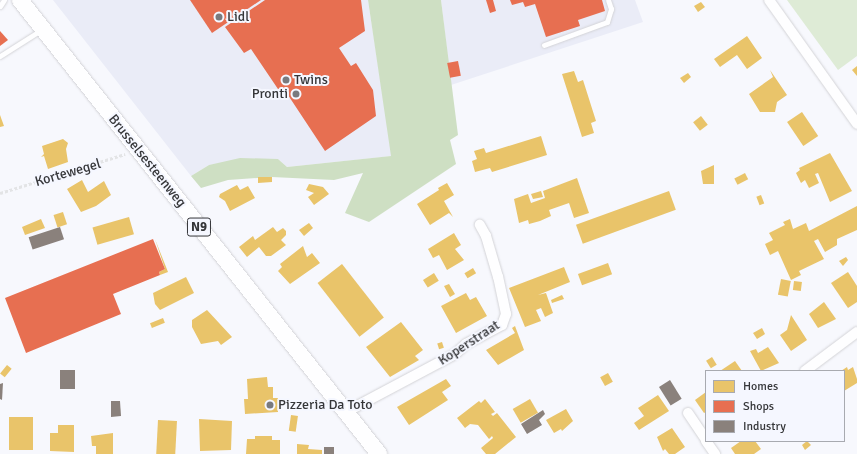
<!DOCTYPE html>
<html>
<head>
<meta charset="utf-8">
<style>
  body { margin:0 }
  #map { position:relative; width:857px; height:454px; overflow:hidden; background:#f7f8fd; font-family:Signika,sans-serif }
  div>[style] { position:absolute }
  .built>* { inset:0; background:#eaecf7 }
  .green>* { inset:0; background:#deebd6 }
  .forest>* { inset:0; background:#cedfc3 }
  .homes>* { inset:0; background:#e9c46a; transform-origin:0 0 }
  .shops>* { inset:0; background:#e76f51; transform-origin:0 0 }
  .industry>* { inset:0; background:#8a817c; transform-origin:0 0 }
  .path>* { height:2.5px; margin-top:-1.25px; transform-origin:0; background:repeating-linear-gradient(90deg,#e3e4e6 0 3px,transparent 0 5px) }
  .roads { filter:drop-shadow(0 0 1px #d3d3d7) drop-shadow(0 0 1px #d3d3d7) }
  .lane>* { height:5px; margin:-2.5px; padding:0 2.5px; transform-origin:2.5px; border-radius:2.5px; background:#fefeff }
  .street>* { height:10px; margin:-5px; padding:0 5px; transform-origin:5px; border-radius:5px; background:#fefeff }
  .primary>* { height:16px; margin:-8px; padding:0 8px; transform-origin:8px; border-radius:8px; background:#fefeff }
  .dots>* { width:11px; height:11px; translate:-50% -50%; box-sizing:border-box; border:2px solid #f5f7ff; border-radius:50% }
  span { translate:-50% -50%; white-space:nowrap; text-align:center; line-height:1.15; -webkit-text-stroke:4px #f5f7ff; paint-order:stroke }
  .shield-label span { padding:1px 3px; background:#f5f7ff; border:1px solid; border-radius:3px; -webkit-text-stroke-width:0 }
  .shield-label { font-size:13px; color:#353639; font-weight:700 }
  .poi-label { font-size:14px; color:#353639 }
  .left { translate:0 -50%; text-align:left }
  .right { translate:-100% -50%; text-align:right }
  .street-label { font-size:14px; color:#353639 }
  .legend { position:absolute; left:705px; top:370px; width:140px; height:72px; box-sizing:border-box; background:#f5f7ff; border:1px solid #a8aab0; margin:0; padding:5px 7px; list-style:none; font-size:12px; color:#353639 }
  .legend li { display:flex; align-items:center; gap:8px; height:20px }
  .legend b { width:20px; border:1px solid #a8aab0 }
</style>
</head>
<body>
<div id="map">
  <div class="built">
    <div style="clip-path:polygon(53px 0,368px 0,392px 156px,287px 167px,278px 159px,209px 165px,191px 176px)"></div>
    <div style="clip-path:polygon(441px 0,635px 0,643px 22px,451px 85px)"></div>
  </div>
  <div class="green">
    <div style="clip-path:polygon(787px 0,857px 0,857px 56px,838px 70px)"></div>
  </div>
  <div class="forest">
    <div style="clip-path:polygon(368px 0,441px 0,458px 135px,450px 140px,456px 164px,369px 222px,345px 213px,363px 173px,334px 180px,272px 177px,228px 180px,201px 188px,191px 176px,209px 165px,240px 158px,278px 159px,287px 167px,391px 156px)"></div>
  </div>
  <div class="homes">
    <div style="clip-path:polygon(701px 2px,705px 7px,698px 12px,694px 6px)"></div>
    <div style="clip-path:polygon(747px 36px,762px 58px,747px 69px,737px 55px,720px 67px,714px 59px)"></div>
    <div style="clip-path:polygon(857px 66px,857px 76px,852px 70px)"></div>
    <div style="clip-path:polygon(770px 70px,787px 95px,777px 102px,775px 112px,760px 112px,749px 94px,773px 77px)"></div>
    <div style="clip-path:polygon(574px 71px,578px 82px,583px 80px,596px 121px,591px 123px,594px 133px,582px 137px,562px 74px)"></div>
    <div style="clip-path:polygon(688px 73px,691px 77px,684px 83px,680px 78px)"></div>
    <div style="left:802px;top:112px;width:29px;height:18px;rotate:56deg"></div>
    <div style="clip-path:polygon(0 115px,4px 126px,0 127px)"></div>
    <div style="left:701px;top:116px;width:11px;height:10px;rotate:52deg"></div>
    <div style="clip-path:polygon(541px 136px,547px 155px,492px 172px,490px 168px,475px 172px,472px 161px,477px 159px,474px 151px,484px 148px,486px 153px)"></div>
    <div style="clip-path:polygon(63px 139px,68px 143px,66px 149px,68px 162px,48px 169px,44px 156px,41px 157px,44px 154px,42px 146px)"></div>
    <div style="clip-path:polygon(830px 153px,852px 191px,830px 202px,818px 173px,815px 174px,819px 183px,809px 188px,805px 180px,801px 183px,796px 173px,800px 170px,799px 168px)"></div>
    <div style="clip-path:polygon(714px 165px,714px 184px,703px 184px,701px 171px)"></div>
    <div style="left:745px;top:173px;width:7px;height:12px;rotate:63deg"></div>
    <div style="clip-path:polygon(258px 177px,272px 177px,272px 182px,258px 183px)"></div>
    <div style="clip-path:polygon(577px 178px,589px 213px,574px 218px,569px 203px,549px 210px,551px 216px,540px 221px,529px 224px,528px 220px,519px 223px,514px 199px,528px 194px,531px 203px,545px 198px,543px 191px)"></div>
    <div style="clip-path:polygon(82px 180px,88px 192px,104px 181px,111px 195px,96px 206px,81px 212px,67px 189px)"></div>
    <div style="clip-path:polygon(447px 183px,454px 195px,444px 201px,453px 217px,449px 213px,430px 225px,417px 204px,439px 190px,438px 188px)"></div>
    <div style="clip-path:polygon(309px 184px,323px 187px,329px 194px,314px 205px,308px 197px,314px 193px,306px 190px)"></div>
    <div style="clip-path:polygon(237px 185px,240px 190px,248px 186px,255px 198px,230px 211px,225px 201px,219px 197px,220px 194px)"></div>
    <div style="clip-path:polygon(541px 191px,543px 197px,533px 199px,531px 194px)"></div>
    <div style="left:669px;top:191px;width:20px;height:99px;rotate:70deg"></div>
    <div style="left:761px;top:195px;width:9px;height:5px;rotate:69deg"></div>
    <div style="clip-path:polygon(857px 206px,857px 230px,837px 239px,837px 245px,825px 252px,818px 239px,814px 241px,824px 259px,799px 271px,801px 275px,791px 280px,778px 251px,770px 255px,765px 244px,773px 240px,769px 233px,785px 225px,783px 222px,790px 219px,793px 229px,806px 223px,809px 231px)"></div>
    <div style="left:63px;top:212px;width:13px;height:10px;rotate:72deg"></div>
    <div style="left:129px;top:217px;width:18px;height:38px;rotate:74deg"></div>
    <div style="clip-path:polygon(41px 219px,45px 228px,25px 235px,22px 227px)"></div>
    <div style="clip-path:polygon(309px 223px,313px 228px,304px 236px,299px 230px)"></div>
    <div style="clip-path:polygon(273px 227px,277px 232px,283px 228px,286px 231px,286px 235px,281px 240px,286px 245px,271px 256px,266px 256px,259px 247px,247px 257px,239px 247px,253px 236px,255px 240px)"></div>
    <div style="clip-path:polygon(454px 233px,461px 245px,455px 249px,464px 260px,447px 270px,439px 255px,433px 258px,428px 249px)"></div>
    <div style="clip-path:polygon(155px 239px,168px 272px,160px 275px,159px 272px,165px 269px)"></div>
    <div style="clip-path:polygon(303px 246px,307px 257px,312px 253px,320px 263px,290px 284px,278px 271px,282px 267px,280px 264px)"></div>
    <div style="clip-path:polygon(846px 257px,848px 260px,843px 266px,839px 261px)"></div>
    <div style="left:608px;top:263px;width:12px;height:32px;rotate:70deg"></div>
    <div style="left:342px;top:264px;width:68px;height:31px;rotate:52deg"></div>
    <div style="clip-path:polygon(564px 267px,570px 282px,538px 295px,546px 293px,553px 313px,545px 317px,541px 308px,536px 310px,541px 321px,525px 327px,509px 288px)"></div>
    <div style="left:473px;top:268px;width:6px;height:10px;rotate:59deg"></div>
    <div style="clip-path:polygon(848px 272px,857px 286px,857px 302px,848px 308px,831px 283px)"></div>
    <div style="left:434px;top:273px;width:9px;height:13px;rotate:58deg"></div>
    <div style="clip-path:polygon(186px 277px,194px 293px,160px 310px,155px 304px,153px 293px)"></div>
    <div style="left:781px;top:279px;width:10px;height:16px;rotate:11deg"></div>
    <div style="left:794px;top:281px;width:8px;height:9px;rotate:7deg"></div>
    <div style="clip-path:polygon(449px 284px,455px 294px,450px 297px,444px 286px)"></div>
    <div style="clip-path:polygon(466px 293px,470px 300px,476px 297px,487px 316px,456px 333px,441px 306px)"></div>
    <div style="clip-path:polygon(562px 295px,564px 299px,552px 303px,551px 300px)"></div>
    <div style="clip-path:polygon(824px 302px,836px 319px,818px 328px,809px 314px)"></div>
    <div style="clip-path:polygon(207px 310px,232px 337px,221px 345px,218px 341px,201px 344px,192px 327px,192px 320px)"></div>
    <div style="clip-path:polygon(791px 315px,807px 340px,791px 351px,780px 335px,787px 330px)"></div>
    <div style="left:163px;top:318px;width:5px;height:14px;rotate:68deg"></div>
    <div style="clip-path:polygon(401px 322px,423px 350px,415px 356px,419px 360px,390px 377px,366px 347px)"></div>
    <div style="clip-path:polygon(515px 326px,524px 350px,498px 365px,486px 350px,515px 333px,512px 328px)"></div>
    <div style="clip-path:polygon(762px 328px,765px 334px,757px 339px,753px 333px)"></div>
    <div style="left:442px;top:342px;width:6px;height:5px;rotate:72deg"></div>
    <div style="clip-path:polygon(768px 347px,779px 363px,761px 371px,750px 351px,756px 349px,758px 353px)"></div>
    <div style="left:712px;top:357px;width:9px;height:7px;rotate:58deg"></div>
    <div style="clip-path:polygon(735px 361px,742px 371px,720px 371px)"></div>
    <div style="left:7px;top:365px;width:6px;height:11px;rotate:39deg"></div>
    <div style="clip-path:polygon(847px 367px,848px 370px,853px 367px,857px 379px,857px 383px,844px 391px,844px 371px,841px 371px)"></div>
    <div style="left:608px;top:373px;width:10px;height:9px;rotate:61deg"></div>
    <div style="clip-path:polygon(267px 377px,268px 387px,273px 387px,273px 398px,278px 398px,278px 412px,245px 414px,244px 399px,248px 399px,247px 379px)"></div>
    <div style="clip-path:polygon(446px 379px,451px 386px,442px 392px,448px 400px,409px 425px,397px 407px)"></div>
    <div style="clip-path:polygon(706px 392px,706px 412px,704px 413px,695px 400px)"></div>
    <div style="clip-path:polygon(658px 395px,669px 411px,639px 430px,634px 423px,644px 416px,638px 408px)"></div>
    <div style="clip-path:polygon(485px 399px,495px 412px,491px 414px,493px 416px,497px 413px,516px 437px,495px 454px,486px 454px,481px 448px,493px 438px,492px 436px,489px 439px,478px 425px,470px 424px,465px 428px,457px 418px,479px 401px,481px 403px)"></div>
    <div style="left:530px;top:399px;width:16px;height:20px;rotate:60deg"></div>
    <div style="clip-path:polygon(566px 409px,573px 421px,562px 431px,561px 429px,554px 433px,546px 420px)"></div>
    <div style="left:291px;top:415px;width:7px;height:16px;rotate:8deg"></div>
    <div style="left:9px;top:417px;width:24px;height:33px"></div>
    <div style="clip-path:polygon(199px 419px,232px 421px,231px 450px,200px 451px)"></div>
    <div style="left:158px;top:420px;width:19px;height:34px;rotate:3deg"></div>
    <div style="clip-path:polygon(58px 425px,74px 425px,74px 452px,50px 451px,50px 433px,58px 433px)"></div>
    <div style="clip-path:polygon(672px 428px,685px 447px,675px 454px,669px 454px,665px 449px,663px 451px,657px 437px)"></div>
    <div style="clip-path:polygon(113px 433px,113px 454px,96px 454px,96px 446px,92px 446px,91px 436px)"></div>
    <div style="clip-path:polygon(255px 436px,272px 436px,272px 440px,280px 440px,280px 454px,246px 454px,247px 439px,255px 439px)"></div>
    <div style="clip-path:polygon(741px 441px,755px 441px,761px 449px,754px 454px,735px 454px,731px 448px)"></div>
    <div style="clip-path:polygon(807px 441px,811px 445px,805px 450px,802px 445px)"></div>
    <div style="clip-path:polygon(297px 444px,309px 445px,308px 449px,322px 450px,322px 454px,297px 454px)"></div>
  </div>
  <div class="shops">
    <div style="clip-path:polygon(190px 0,261px 0,212px 33px)"></div>
    <div style="clip-path:polygon(265px 0,361px 0,365px 31px,339px 48px,351px 66px,356px 63px,373px 90px,376px 116px,325px 151px,284px 89px,280px 92px,251px 49px,244px 53px,225px 27px)"></div>
    <div style="clip-path:polygon(486px 0,493px 0,496px 11px,490px 13px)"></div>
    <div style="clip-path:polygon(510px 0,602px 0,605px 11px,578px 20px,580px 26px,546px 37px,535px 4px,525px 7px,523px 2px,512px 5px)"></div>
    <div style="clip-path:polygon(0 31px,8px 40px,0 46px)"></div>
    <div style="left:458px;top:61px;width:15px;height:11px;rotate:79deg"></div>
    <div style="clip-path:polygon(153px 239px,165px 269px,159px 272px,160px 275px,113px 294px,121px 314px,26px 353px,5px 298px)"></div>
  </div>
  <div class="industry">
    <div style="left:60px;top:227px;width:13px;height:33px;rotate:72deg"></div>
    <div style="left:60px;top:370px;width:15px;height:19px"></div>
    <div style="left:670px;top:380px;width:22px;height:13px;rotate:58deg"></div>
    <div style="clip-path:polygon(3px 383px,2px 400px,0 399px,0 384px)"></div>
    <div style="clip-path:polygon(111px 401px,120px 401px,121px 416px,111px 417px)"></div>
    <div style="clip-path:polygon(543px 410px,545px 414px,539px 420px,542px 425px,527px 434px,521px 424px)"></div>
    <div style="left:324px;top:447px;width:10px;height:7px"></div>
  </div>
  <div class="path">
    <div style="left:0;top:193px;width:131px;rotate:-17.3deg"></div>
  </div>
  <div class="roads">
    <div class="lane">
      <div style="left:0;top:6px;width:7px;rotate:-56deg"></div>
      <div style="left:544px;top:45px;width:67px;rotate:-20.1deg"></div>
      <div style="left:607px;top:22px;width:14px;rotate:-73deg"></div>
      <div style="left:611px;top:9px;width:9px;rotate:-108deg"></div>
      <div style="left:0;top:56px;width:49px;rotate:-32.4deg"></div>
    </div>
    <div class="street">
      <div style="left:769px;top:0;width:152px;rotate:54.6deg"></div>
      <div style="left:805px;top:371px;width:65px;rotate:-36.9deg"></div>
      <div style="left:346px;top:412px;width:123px;rotate:-28deg"></div>
      <div style="left:455px;top:354px;width:15px;rotate:-42deg"></div>
      <div style="left:466px;top:344px;width:41px;rotate:-27.8deg"></div>
      <div style="left:502px;top:325px;width:12px;rotate:-70deg"></div>
      <div style="left:506px;top:314px;width:38px;rotate:-102deg"></div>
      <div style="left:498px;top:277px;width:43px;rotate:-106.3deg"></div>
      <div style="left:486px;top:236px;width:13px;rotate:-119deg"></div>
      <div style="left:688px;top:413px;width:32px;rotate:56deg"></div>
      <div style="left:706px;top:441px;width:16px;rotate:55deg"></div>
    </div>
    <div class="primary">
      <div style="left:20px;top:0;width:579px;rotate:51.66deg"></div>
    </div>
  </div>
  <div class="dots">
    <div style="left:219px;top:17px;background:#797a7e"></div>
    <div style="left:286px;top:80px;background:#797a7e"></div>
    <div style="left:296px;top:94px;background:#797a7e"></div>
    <div style="left:270px;top:405px;background:#797a7e"></div>
  </div>
  <div class="shield-label">
    <span style="left:199px;top:227px">N9</span>
  </div>
  <div class="poi-label">
    <span class="left" style="left:227px;top:17px">Lidl</span>
    <span class="left" style="left:294px;top:80px">Twins</span>
    <span class="right" style="left:288px;top:94px">Pronti</span>
    <span class="left" style="left:278px;top:405px">Pizzeria Da Toto</span>
  </div>
  <div class="street-label">
    <span style="left:147px;top:161px;rotate:51deg">Brusselsesteenweg</span>
    <span style="left:68px;top:173px;rotate:-16deg">Kortewegel</span>
    <span style="left:469px;top:343px;rotate:-33deg">Koperstraat</span>
  </div>
  <ul class="legend">
  <li><b style="height:11px;background:#e9c46a"></b>Homes</li>
  <li><b style="height:11px;background:#e76f51"></b>Shops</li>
  <li><b style="height:11px;background:#8a817c"></b>Industry</li>
  </ul>
</div>
</body>
</html>
